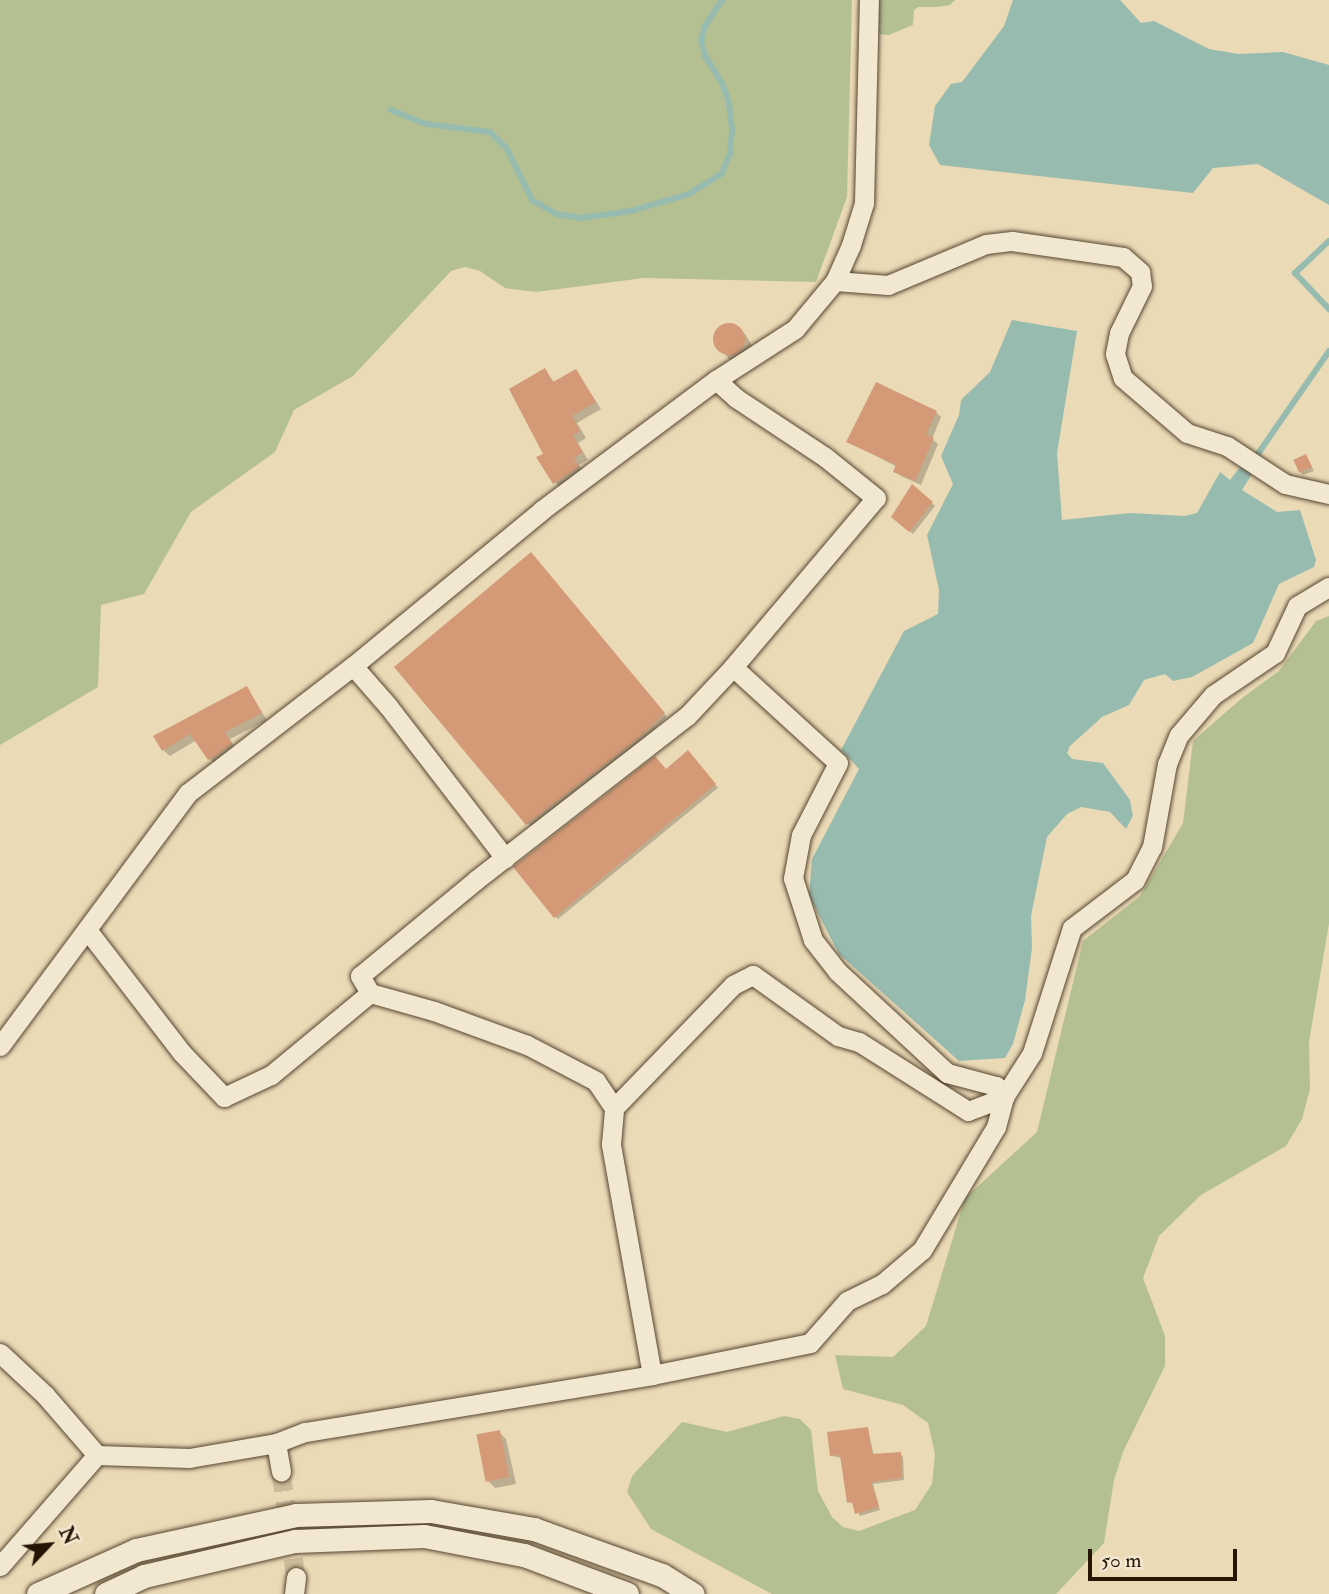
<!DOCTYPE html>
<html>
<head>
<meta charset="utf-8">
<style>
  body { margin:0 }
  #map { position:relative; width:1329px; height:1594px; overflow:hidden; background:#ebdab6; font-family:"IM FELL Double Pica",serif }
  div>[style] { position:absolute }
  .green>* { inset:0; background:#b4c091 }
  .water>* { inset:0; background:#98bbaf }
  .shadow>* { inset:0; background:#0003 }
  .stream>* { height:6px; margin:-3px; padding:0 3px; transform-origin:3px; border-radius:3px; background:#98bbaf }
  .building>* { inset:0; background:#d49a77; transform-origin:0 0 }
  .round { border-radius:50% }
  .minor-tunnel>* { height:19px; margin-top:-9.5px; transform-origin:0; background:repeating-linear-gradient(90deg,#cdbc9b 0 19px,transparent 0 29px) }
  .roads { filter:drop-shadow(0 0 2px #564631) drop-shadow(0 0 2px #564631) }
  .minor>* { height:19px; margin:-9.5px; padding:0 9.5px; transform-origin:9.5px; border-radius:9.5px; background:#f2e7d0 }
  .tertiary>* { height:23px; margin:-11.5px; padding:0 11.5px; transform-origin:11.5px; border-radius:11.5px; background:#f2e7d0 }
  span { translate:-50% -50%; white-space:nowrap; text-align:center; line-height:1.15; -webkit-text-stroke:6px #f2e7d0; paint-order:stroke }
  .north { position:absolute; left:14px; top:1510px; width:70px; height:70px; -webkit-text-stroke:5px #f2e7d0; paint-order:stroke; rotate:64deg; font-size:19px; font-weight:700; line-height:28px; text-align:center; color:#251505 }
  .north::after { content:''; display:block; margin:auto; width:24px; height:32px; background:#251505; clip-path:polygon(50% 0,100% 100%,50% 72%,0 100%) }
  .scale { position:absolute; left:1088px; top:1549px; width:149px; height:32px; box-sizing:border-box; border:4px solid #251505; border-top:0; padding-left:9px; font-size:21px; line-height:24px; white-space:nowrap; color:#251505; -webkit-text-stroke:5px #f2e7d0; paint-order:stroke }
</style>
</head>
<body>
<div id="map">
  <div class="green">
    <div style="clip-path:polygon(0 0,852px 0,847px 197px,816px 282px,644px 278px,536px 292px,505px 288px,480px 271px,465px 267px,451px 271px,353px 376px,294px 410px,275px 452px,191px 512px,144px 594px,101px 605px,98px 687px,0 745px)"></div>
    <div style="clip-path:polygon(879px 0,955px 0,950px 5px,936px 7px,918px 7px,914px 10px,913px 25px,889px 35px,878px 34px)"></div>
    <div style="clip-path:polygon(1329px 616px,1329px 923px,1309px 1042px,1310px 1089px,1302px 1119px,1286px 1146px,1201px 1195px,1159px 1236px,1143px 1278px,1165px 1336px,1165px 1366px,1123px 1452px,1114px 1480px,1104px 1543px,1056px 1594px,772px 1594px,651px 1529px,627px 1492px,632px 1476px,682px 1422px,727px 1432px,784px 1416px,800px 1419px,811px 1430px,818px 1491px,832px 1517px,843px 1527px,859px 1531px,915px 1510px,932px 1484px,935px 1454px,928px 1423px,903px 1405px,843px 1389px,835px 1355px,893px 1357px,926px 1326px,965px 1198px,1037px 1132px,1083px 941px,1140px 896px,1183px 823px,1193px 741px,1242px 698px,1279px 671px,1316px 621px)"></div>
  </div>
  <div class="water">
    <div style="clip-path:polygon(1013px 0,1120px 0,1141px 23px,1154px 21px,1209px 49px,1239px 54px,1283px 52px,1329px 65px,1329px 205px,1258px 164px,1213px 168px,1193px 193px,940px 165px,929px 145px,935px 106px,951px 84px,962px 82px,1004px 26px)"></div>
    <div style="clip-path:polygon(1012px 320px,1077px 331px,1057px 453px,1062px 520px,1130px 513px,1185px 516px,1197px 513px,1220px 472px,1230px 480px,1240px 467px,1252px 474px,1242px 490px,1277px 512px,1300px 510px,1316px 560px,1314px 567px,1279px 584px,1253px 643px,1192px 677px,1173px 681px,1165px 674px,1144px 680px,1129px 705px,1102px 717px,1070px 746px,1067px 753px,1072px 759px,1103px 763px,1130px 800px,1133px 816px,1126px 829px,1110px 812px,1081px 807px,1067px 814px,1047px 837px,1031px 916px,1032px 948px,1025px 1000px,1013px 1044px,1005px 1058px,959px 1061px,839px 954px,809px 896px,812px 859px,859px 769px,841px 750px,904px 631px,938px 614px,939px 590px,927px 535px,953px 484px,941px 456px,959px 415px,961px 400px,990px 372px)"></div>
  </div>
  <div class="shadow">
    <div style="clip-path:polygon(730px 324px,745px 334px,753px 347px,730px 361px,714px 338px,716px 331px)"></div>
    <div style="clip-path:polygon(545px 371px,555px 383px,576px 371px,601px 409px,577px 423px,586px 438px,578px 443px,588px 460px,579px 465px,585px 474px,561px 490px,539px 458px,545px 454px)"></div>
    <div style="clip-path:polygon(936px 412px,941px 417px,932px 439px,938px 444px,921px 485px,901px 476px,896px 471px,897px 467px,848px 441px)"></div>
    <div style="clip-path:polygon(1306px 456px,1314px 471px,1303px 475px,1300px 472px)"></div>
    <div style="clip-path:polygon(912px 486px,935px 506px,913px 534px,896px 520px)"></div>
    <div style="clip-path:polygon(534px 557px,667px 717px,643px 740px,531px 827px,396px 667px)"></div>
    <div style="clip-path:polygon(247px 688px,267px 720px,230px 739px,237px 751px,216px 766px,195px 741px,170px 756px,163px 750px)"></div>
    <div style="clip-path:polygon(691px 755px,718px 788px,558px 919px,555px 916px,666px 771px)"></div>
    <div style="clip-path:polygon(868px 1429px,874px 1456px,900px 1454px,903px 1457px,904px 1480px,873px 1484px,880px 1510px,860px 1516px,855px 1504px,848px 1502px,842px 1458px,832px 1456px)"></div>
    <div style="clip-path:polygon(499px 1432px,506px 1439px,516px 1484px,495px 1488px,488px 1481px)"></div>
  </div>
  <div class="stream">
    <div style="left:391px;top:110px;width:38px;rotate:22deg"></div>
    <div style="left:426px;top:124px;width:64px;rotate:7.1deg"></div>
    <div style="left:490px;top:132px;width:24px;rotate:45deg"></div>
    <div style="left:507px;top:149px;width:57px;rotate:63.9deg"></div>
    <div style="left:532px;top:200px;width:28px;rotate:30deg"></div>
    <div style="left:556px;top:214px;width:24px;rotate:9deg"></div>
    <div style="left:580px;top:218px;width:51px;rotate:-7.8deg"></div>
    <div style="left:631px;top:211px;width:60px;rotate:-16.3deg"></div>
    <div style="left:689px;top:194px;width:39px;rotate:-32deg"></div>
    <div style="left:722px;top:173px;width:22px;rotate:-68deg"></div>
    <div style="left:730px;top:153px;width:24px;rotate:-85deg"></div>
    <div style="left:732px;top:129px;width:26px;rotate:-97deg"></div>
    <div style="left:729px;top:103px;width:21px;rotate:-109deg"></div>
    <div style="left:722px;top:83px;width:32px;rotate:-122deg"></div>
    <div style="left:705px;top:56px;width:16px;rotate:-104deg"></div>
    <div style="left:701px;top:40px;width:17px;rotate:-73deg"></div>
    <div style="left:706px;top:24px;width:29px;rotate:-56deg"></div>
    <div style="left:1329px;top:241px;width:47px;rotate:136.7deg"></div>
    <div style="left:1295px;top:273px;width:50px;rotate:46.6deg"></div>
    <div style="left:1246px;top:471px;width:146px;rotate:-55.3deg"></div>
  </div>
  <div class="building">
    <div class="round" style="left:713px;top:323px;width:32px;height:32px"></div>
    <div style="clip-path:polygon(545px 368px,553px 382px,576px 369px,596px 402px,572px 416px,580px 431px,573px 436px,583px 452px,574px 458px,579px 467px,553px 484px,536px 457px,543px 454px,509px 389px)"></div>
    <div style="clip-path:polygon(876px 382px,937px 411px,926px 434px,934px 438px,915px 481px,893px 472px,896px 465px,846px 442px)"></div>
    <div style="left:1306px;top:454px;width:14px;height:14px;rotate:65deg"></div>
    <div style="clip-path:polygon(912px 484px,933px 502px,909px 532px,891px 517px)"></div>
    <div style="clip-path:polygon(531px 552px,665px 713px,640px 737px,526px 825px,394px 667px)"></div>
    <div style="clip-path:polygon(247px 686px,262px 713px,225px 732px,232px 744px,217px 755px,208px 760px,190px 734px,162px 751px,153px 736px)"></div>
    <div style="clip-path:polygon(688px 750px,716px 784px,554px 918px,513px 867px,655px 756px,666px 769px)"></div>
    <div style="clip-path:polygon(868px 1427px,872px 1454px,901px 1452px,902px 1478px,871px 1482px,879px 1507px,855px 1514px,852px 1502px,847px 1503px,840px 1455px,830px 1456px,827px 1432px)"></div>
    <div style="left:500px;top:1430px;width:48px;height:24px;rotate:79deg"></div>
  </div>
  <div class="minor-tunnel">
    <div style="left:281px;top:1472px;width:106px;rotate:81.9deg"></div>
  </div>
  <div class="roads">
    <div class="minor">
      <div style="left:835px;top:281px;width:53px;rotate:4.3deg"></div>
      <div style="left:888px;top:285px;width:106px;rotate:-22.7deg"></div>
      <div style="left:986px;top:244px;width:26px;rotate:-7deg"></div>
      <div style="left:1012px;top:241px;width:112px;rotate:8.2deg"></div>
      <div style="left:1123px;top:257px;width:23px;rotate:41deg"></div>
      <div style="left:1140px;top:272px;width:14px;rotate:82deg"></div>
      <div style="left:1142px;top:286px;width:52px;rotate:116.1deg"></div>
      <div style="left:1119px;top:333px;width:21px;rotate:101deg"></div>
      <div style="left:1115px;top:354px;width:25px;rotate:72deg"></div>
      <div style="left:1123px;top:378px;width:84px;rotate:40.7deg"></div>
      <div style="left:1187px;top:433px;width:42px;rotate:18deg"></div>
      <div style="left:1227px;top:446px;width:69px;rotate:33.2deg"></div>
      <div style="left:1285px;top:484px;width:45px;rotate:12.8deg"></div>
      <div style="left:353px;top:666px;width:53px;rotate:48.8deg"></div>
      <div style="left:388px;top:706px;width:192px;rotate:52.4deg"></div>
      <div style="left:733px;top:667px;width:142px;rotate:42.4deg"></div>
      <div style="left:838px;top:763px;width:81px;rotate:117.2deg"></div>
      <div style="left:801px;top:835px;width:44px;rotate:100.5deg"></div>
      <div style="left:793px;top:878px;width:65px;rotate:72.1deg"></div>
      <div style="left:813px;top:940px;width:39px;rotate:52deg"></div>
      <div style="left:837px;top:971px;width:150px;rotate:42.8deg"></div>
      <div style="left:947px;top:1073px;width:51px;rotate:14.9deg"></div>
      <div style="left:996px;top:1086px;width:14px;rotate:54deg"></div>
      <div style="left:88px;top:931px;width:154px;rotate:52.4deg"></div>
      <div style="left:182px;top:1053px;width:61px;rotate:46.3deg"></div>
      <div style="left:224px;top:1097px;width:52px;rotate:-25.1deg"></div>
      <div style="left:271px;top:1075px;width:129px;rotate:-39.6deg"></div>
      <div style="left:0;top:1046px;width:315px;rotate:-53.4deg"></div>
      <div style="left:188px;top:793px;width:208px;rotate:-37.6deg"></div>
      <div style="left:353px;top:666px;width:245px;rotate:-39.5deg"></div>
      <div style="left:542px;top:510px;width:217px;rotate:-36.8deg"></div>
      <div style="left:716px;top:380px;width:94px;rotate:-32.8deg"></div>
      <div style="left:795px;top:329px;width:62px;rotate:-50.2deg"></div>
      <div style="left:835px;top:281px;width:39px;rotate:-66deg"></div>
      <div style="left:851px;top:245px;width:44px;rotate:-72.8deg"></div>
      <div style="left:864px;top:203px;width:203px;rotate:-88.6deg"></div>
      <div style="left:614px;top:1108px;width:171px;rotate:-45.9deg"></div>
      <div style="left:733px;top:985px;width:22px;rotate:-27deg"></div>
      <div style="left:753px;top:975px;width:105px;rotate:35.7deg"></div>
      <div style="left:838px;top:1036px;width:22px;rotate:16deg"></div>
      <div style="left:859px;top:1042px;width:129px;rotate:32.3deg"></div>
      <div style="left:968px;top:1111px;width:39px;rotate:-21deg"></div>
      <div style="left:0;top:1353px;width:62px;rotate:43deg"></div>
      <div style="left:45px;top:1395px;width:79px;rotate:49.1deg"></div>
      <div style="left:97px;top:1455px;width:92px;rotate:1.9deg"></div>
      <div style="left:189px;top:1458px;width:88px;rotate:-9.8deg"></div>
      <div style="left:276px;top:1443px;width:31px;rotate:-21deg"></div>
      <div style="left:305px;top:1432px;width:352px;rotate:-9.3deg"></div>
      <div style="left:652px;top:1375px;width:161px;rotate:-11.4deg"></div>
      <div style="left:810px;top:1343px;width:56px;rotate:-48.6deg"></div>
      <div style="left:847px;top:1301px;width:39px;rotate:-26deg"></div>
      <div style="left:882px;top:1284px;width:52px;rotate:-40.4deg"></div>
      <div style="left:922px;top:1250px;width:144px;rotate:-59deg"></div>
      <div style="left:996px;top:1127px;width:31px;rotate:-75deg"></div>
      <div style="left:1004px;top:1097px;width:52px;rotate:-57.5deg"></div>
      <div style="left:1032px;top:1053px;width:131px;rotate:-72.3deg"></div>
      <div style="left:1072px;top:928px;width:79px;rotate:-37.3deg"></div>
      <div style="left:1135px;top:880px;width:37px;rotate:-63deg"></div>
      <div style="left:1152px;top:847px;width:84px;rotate:-79.8deg"></div>
      <div style="left:1167px;top:764px;width:31px;rotate:-68deg"></div>
      <div style="left:1179px;top:735px;width:52px;rotate:-49.6deg"></div>
      <div style="left:1213px;top:695px;width:75px;rotate:-34.1deg"></div>
      <div style="left:1275px;top:653px;width:52px;rotate:-64.9deg"></div>
      <div style="left:1297px;top:606px;width:37px;rotate:-31deg"></div>
      <div style="left:652px;top:1375px;width:235px;rotate:-100.1deg"></div>
      <div style="left:611px;top:1144px;width:36px;rotate:-85deg"></div>
      <div style="left:614px;top:1108px;width:32px;rotate:-124deg"></div>
      <div style="left:596px;top:1081px;width:78px;rotate:-152.4deg"></div>
      <div style="left:527px;top:1045px;width:99px;rotate:-159.9deg"></div>
      <div style="left:434px;top:1011px;width:66px;rotate:-164.3deg"></div>
      <div style="left:370px;top:993px;width:20px;rotate:-120deg"></div>
      <div style="left:360px;top:976px;width:151px;rotate:-39.6deg"></div>
      <div style="left:476px;top:880px;width:267px;rotate:-37.9deg"></div>
      <div style="left:687px;top:716px;width:67px;rotate:-46.8deg"></div>
      <div style="left:733px;top:667px;width:221px;rotate:-49.8deg"></div>
      <div style="left:876px;top:498px;width:65px;rotate:-141.2deg"></div>
      <div style="left:825px;top:457px;width:107px;rotate:-146.5deg"></div>
      <div style="left:736px;top:398px;width:27px;rotate:-138deg"></div>
      <div style="left:276px;top:1443px;width:29px;rotate:80deg"></div>
      <div style="left:0;top:1566px;width:147px;rotate:-48.9deg"></div>
      <div style="left:294px;top:1594px;width:17px;rotate:-83deg"></div>
    </div>
    <div class="tertiary">
      <div style="left:38px;top:1594px;width:107px;rotate:-24.2deg"></div>
      <div style="left:136px;top:1550px;width:164px;rotate:-12.3deg"></div>
      <div style="left:296px;top:1515px;width:135px;rotate:-1.7deg"></div>
      <div style="left:431px;top:1511px;width:105px;rotate:9.9deg"></div>
      <div style="left:534px;top:1529px;width:136px;rotate:19.8deg"></div>
      <div style="left:662px;top:1575px;width:36px;rotate:32deg"></div>
      <div style="left:106px;top:1594px;width:42px;rotate:-25.3deg"></div>
      <div style="left:144px;top:1576px;width:155px;rotate:-13.1deg"></div>
      <div style="left:295px;top:1541px;width:129px;rotate:-2.2deg"></div>
      <div style="left:424px;top:1536px;width:102px;rotate:10.8deg"></div>
      <div style="left:524px;top:1555px;width:110px;rotate:20.7deg"></div>
    </div>
  </div>
  <div class="north">N</div>
  <div class="scale">50 m</div>
</div>
</body>
</html>
